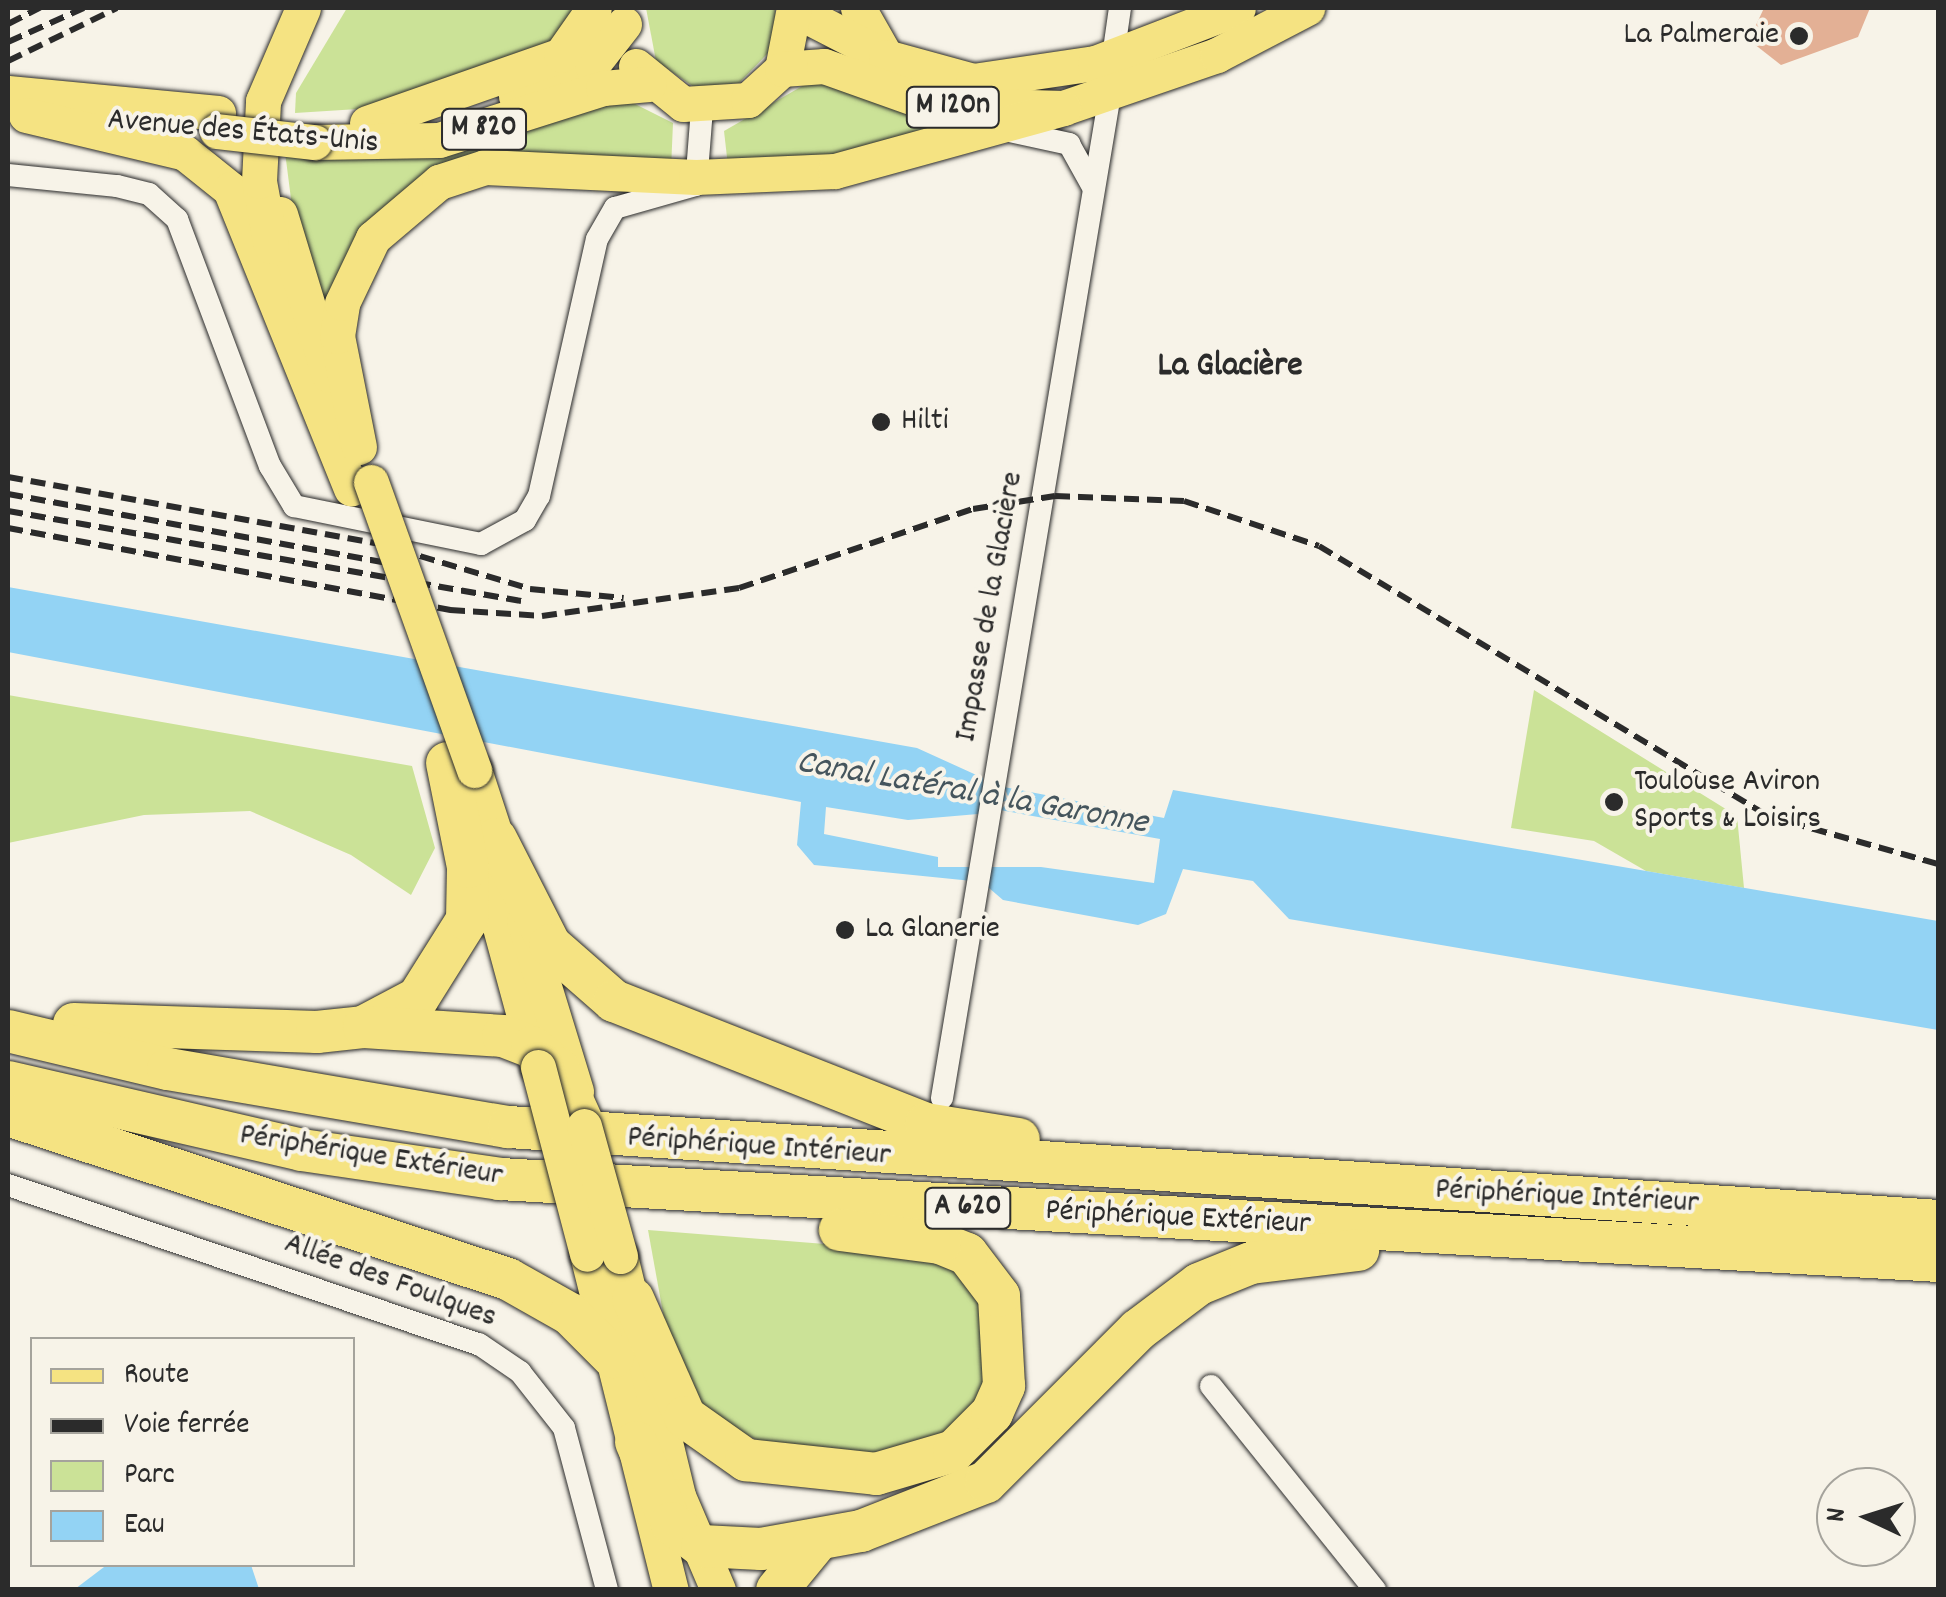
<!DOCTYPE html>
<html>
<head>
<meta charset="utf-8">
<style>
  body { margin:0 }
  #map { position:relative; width:1946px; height:1597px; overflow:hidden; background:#f7f3e8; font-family:Dekko,sans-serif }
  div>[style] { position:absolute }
  .green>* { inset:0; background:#cbe297 }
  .water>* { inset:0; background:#93d3f4 }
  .building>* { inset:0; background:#e3b095 }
  .roads { filter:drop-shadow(0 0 2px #2b2b2b) drop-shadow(0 0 2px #2b2b2b) }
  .street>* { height:22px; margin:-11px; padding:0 11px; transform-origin:11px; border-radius:11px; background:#f7f3e8 }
  .primary>* { height:35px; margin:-17.5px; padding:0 17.5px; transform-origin:17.5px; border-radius:17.5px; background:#f5e382 }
  .highway>* { height:42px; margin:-21px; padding:0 21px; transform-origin:21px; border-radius:21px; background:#f5e382 }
  .rail>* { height:6px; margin-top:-3px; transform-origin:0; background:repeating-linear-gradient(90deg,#2b2b2b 0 15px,transparent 0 23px) }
  .bridges { filter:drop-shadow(0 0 2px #2b2b2b) drop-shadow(0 0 2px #2b2b2b) }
  .primary-bridge>* { height:35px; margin:-17.5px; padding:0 17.5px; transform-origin:17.5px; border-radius:17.5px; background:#f5e382 }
  .dots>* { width:28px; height:28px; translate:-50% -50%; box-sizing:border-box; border:5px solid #f7f3e8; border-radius:50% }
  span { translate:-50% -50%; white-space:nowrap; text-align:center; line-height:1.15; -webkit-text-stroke:8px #f7f3e8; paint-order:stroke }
  .shield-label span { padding:2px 8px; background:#f7f3e8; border:2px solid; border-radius:8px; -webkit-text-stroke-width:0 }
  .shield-label { font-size:30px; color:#2b2b2b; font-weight:700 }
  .poi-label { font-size:32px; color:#2b2b2b }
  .right { translate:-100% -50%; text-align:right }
  .left { translate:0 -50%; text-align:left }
  .street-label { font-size:32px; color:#2b2b2b }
  .neighbourhood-label { font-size:35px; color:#2b2b2b; font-weight:700 }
  .water-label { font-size:35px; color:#45555d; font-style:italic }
  .frame { position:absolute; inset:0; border:10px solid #2b2b2b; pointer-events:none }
  .legend { position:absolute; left:30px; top:1337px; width:325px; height:230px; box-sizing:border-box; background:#f7f3e8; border:2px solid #a5a39c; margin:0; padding:12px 18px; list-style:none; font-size:30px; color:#2b2b2b }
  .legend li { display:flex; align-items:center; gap:20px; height:50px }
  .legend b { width:50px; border:2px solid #a5a39c }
  .north { position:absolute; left:1816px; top:1467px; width:100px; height:100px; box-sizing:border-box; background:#f7f3e8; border:2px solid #a5a39c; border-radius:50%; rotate:274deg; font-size:28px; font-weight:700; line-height:40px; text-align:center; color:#2b2b2b }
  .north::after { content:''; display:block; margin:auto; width:35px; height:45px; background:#2b2b2b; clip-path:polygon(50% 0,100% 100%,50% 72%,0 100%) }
</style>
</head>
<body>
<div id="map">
  <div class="green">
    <div style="clip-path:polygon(347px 8px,584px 8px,559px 45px,374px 108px,295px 113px,296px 93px)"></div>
    <div style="clip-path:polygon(646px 8px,775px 8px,776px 29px,770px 51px,739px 83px,694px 87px,656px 61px)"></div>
    <div style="clip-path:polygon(811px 81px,964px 119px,904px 151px,728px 166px,724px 131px)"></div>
    <div style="clip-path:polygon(625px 99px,673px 123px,671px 169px,421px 182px,331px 320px,296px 238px,285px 152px)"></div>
    <div style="clip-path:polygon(1534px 690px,1737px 816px,1744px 888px,1646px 871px,1594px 841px,1511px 828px)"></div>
    <div style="clip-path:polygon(8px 695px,412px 766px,435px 848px,411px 895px,351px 855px,250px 811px,144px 815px,8px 843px)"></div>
    <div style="clip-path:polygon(648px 1230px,913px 1251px,946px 1261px,985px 1308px,987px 1389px,945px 1440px,901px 1457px,786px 1452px,739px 1432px,695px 1401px,669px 1346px)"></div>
  </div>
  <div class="water">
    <div style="clip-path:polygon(8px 587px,917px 748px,983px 778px,983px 787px,1003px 788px,1007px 800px,978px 814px,908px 820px,826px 807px,824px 834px,938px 857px,938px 867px,1041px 867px,1154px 883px,1160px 839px,1000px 810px,1010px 801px,1004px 787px,1164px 818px,1173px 790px,1938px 921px,1938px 1030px,1289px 919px,1253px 881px,1183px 869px,1166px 914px,1138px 925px,1003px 900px,982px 882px,814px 865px,797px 845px,801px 802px,8px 652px)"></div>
    <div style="clip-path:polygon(108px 1564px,251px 1565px,259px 1589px,75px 1589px)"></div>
  </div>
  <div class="building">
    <div style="clip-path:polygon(1764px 8px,1870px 8px,1858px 37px,1781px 65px,1749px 40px)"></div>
  </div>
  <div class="roads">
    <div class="street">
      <div style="left:1113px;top:57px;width:49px;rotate:-81.9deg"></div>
      <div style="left:1005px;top:130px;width:66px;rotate:12.3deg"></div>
      <div style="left:1069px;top:144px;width:49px;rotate:60.8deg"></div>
      <div style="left:8px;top:175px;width:110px;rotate:5.8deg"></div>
      <div style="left:117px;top:186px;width:33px;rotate:14deg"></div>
      <div style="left:149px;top:194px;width:38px;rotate:42deg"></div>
      <div style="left:177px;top:219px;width:264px;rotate:69.4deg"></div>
      <div style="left:270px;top:466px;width:47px;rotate:59deg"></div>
      <div style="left:294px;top:506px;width:191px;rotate:11.5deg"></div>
      <div style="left:481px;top:544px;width:50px;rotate:-28.6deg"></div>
      <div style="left:525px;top:520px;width:28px;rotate:-60deg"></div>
      <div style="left:539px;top:496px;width:263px;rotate:-77.3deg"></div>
      <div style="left:597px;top:239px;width:36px;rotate:-60deg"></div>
      <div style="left:615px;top:208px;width:84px;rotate:-15.9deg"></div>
      <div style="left:696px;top:185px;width:76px;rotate:-85.5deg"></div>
      <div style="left:942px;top:1098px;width:1018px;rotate:-80.5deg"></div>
      <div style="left:8px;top:1185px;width:497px;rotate:18.7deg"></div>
      <div style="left:479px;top:1344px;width:50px;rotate:34.3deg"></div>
      <div style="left:520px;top:1372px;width:71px;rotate:51.8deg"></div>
      <div style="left:564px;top:1428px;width:168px;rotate:75.1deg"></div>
      <div style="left:1211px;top:1386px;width:262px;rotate:51.2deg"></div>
    </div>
    <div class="primary">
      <div style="left:858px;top:8px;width:56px;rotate:60.3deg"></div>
      <div style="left:795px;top:10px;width:102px;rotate:27.3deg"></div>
      <div style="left:886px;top:57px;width:90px;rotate:15.4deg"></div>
      <div style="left:973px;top:81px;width:123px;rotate:-8.4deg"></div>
      <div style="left:1095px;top:63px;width:153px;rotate:-21deg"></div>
      <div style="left:636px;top:66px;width:60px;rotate:39deg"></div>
      <div style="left:683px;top:104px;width:65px;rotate:-3.5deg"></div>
      <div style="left:748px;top:100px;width:46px;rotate:-42.4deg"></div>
      <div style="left:782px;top:69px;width:62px;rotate:-78.9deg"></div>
      <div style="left:782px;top:69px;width:42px;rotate:-4.1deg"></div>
      <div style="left:824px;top:66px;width:114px;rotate:19.6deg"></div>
      <div style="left:931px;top:104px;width:132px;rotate:1.7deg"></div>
      <div style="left:1063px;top:108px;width:163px;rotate:-19deg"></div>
      <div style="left:1217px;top:55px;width:102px;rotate:-27.6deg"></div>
      <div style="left:8px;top:93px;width:211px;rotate:5.4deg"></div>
      <div style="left:516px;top:96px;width:82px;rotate:-22.2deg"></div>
      <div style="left:592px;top:65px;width:52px;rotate:-52deg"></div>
      <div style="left:26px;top:115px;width:163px;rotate:13.4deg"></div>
      <div style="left:185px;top:153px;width:58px;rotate:38.7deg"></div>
      <div style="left:230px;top:189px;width:323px;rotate:68deg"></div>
      <div style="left:367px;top:123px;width:206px;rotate:-19.3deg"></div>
      <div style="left:561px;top:55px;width:57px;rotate:-54.9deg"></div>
      <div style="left:314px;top:142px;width:125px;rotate:-0.9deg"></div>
      <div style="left:439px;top:140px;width:172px;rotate:-17.6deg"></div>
      <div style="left:603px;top:88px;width:46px;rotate:-5deg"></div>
      <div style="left:280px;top:214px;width:168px;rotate:73.1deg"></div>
      <div style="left:271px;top:246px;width:66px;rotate:-100.5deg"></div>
      <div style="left:259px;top:181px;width:80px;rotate:-87.1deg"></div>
      <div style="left:263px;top:101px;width:101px;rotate:-66.7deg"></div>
      <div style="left:359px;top:447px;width:113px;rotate:-101.2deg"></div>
      <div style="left:337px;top:336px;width:33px;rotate:-81deg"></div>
      <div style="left:342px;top:303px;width:72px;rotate:-64.5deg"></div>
      <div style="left:373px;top:238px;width:87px;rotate:-40.3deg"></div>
      <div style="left:439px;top:182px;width:48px;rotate:-18.1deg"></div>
      <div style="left:485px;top:167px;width:211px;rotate:2.7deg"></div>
      <div style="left:696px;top:177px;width:139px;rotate:-2.5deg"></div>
      <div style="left:835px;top:171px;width:237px;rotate:-15.4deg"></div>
      <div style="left:474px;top:770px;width:97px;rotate:71.9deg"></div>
      <div style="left:476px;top:839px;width:236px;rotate:74.8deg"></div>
      <div style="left:524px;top:921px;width:178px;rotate:73deg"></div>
      <div style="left:587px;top:1254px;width:346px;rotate:76deg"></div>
      <div style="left:620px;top:1256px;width:247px;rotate:76.4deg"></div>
      <div style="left:678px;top:1496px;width:102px;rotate:66.9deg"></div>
    </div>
    <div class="highway">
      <div style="left:496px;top:839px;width:119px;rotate:63deg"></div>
      <div style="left:550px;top:945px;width:85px;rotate:41.2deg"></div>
      <div style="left:614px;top:1001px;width:335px;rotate:21.5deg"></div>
      <div style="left:926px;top:1124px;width:94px;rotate:9.2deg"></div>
      <div style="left:74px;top:1024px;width:243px;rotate:1.9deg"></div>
      <div style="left:317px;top:1032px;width:46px;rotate:-6.2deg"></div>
      <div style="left:363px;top:1027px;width:62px;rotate:-27.8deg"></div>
      <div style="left:418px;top:998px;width:92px;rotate:-57.9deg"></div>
      <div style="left:467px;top:920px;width:53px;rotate:-88.9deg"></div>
      <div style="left:468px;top:867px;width:106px;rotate:-101.4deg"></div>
      <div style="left:364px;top:1027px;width:139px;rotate:3.7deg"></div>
      <div style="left:503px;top:1036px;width:31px;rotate:21deg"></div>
      <div style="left:532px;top:1047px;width:33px;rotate:39deg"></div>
      <div style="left:558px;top:1068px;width:64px;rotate:65.9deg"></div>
      <div style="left:8px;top:1031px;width:164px;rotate:13.4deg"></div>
      <div style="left:168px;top:1069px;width:346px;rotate:9.7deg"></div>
      <div style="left:509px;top:1127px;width:1432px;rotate:3.76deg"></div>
      <div style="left:8px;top:1082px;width:302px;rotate:13deg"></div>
      <div style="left:302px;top:1150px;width:200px;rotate:8.3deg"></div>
      <div style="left:500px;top:1179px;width:1440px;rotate:3.26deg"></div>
      <div style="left:8px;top:1115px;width:526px;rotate:18.16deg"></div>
      <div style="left:508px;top:1279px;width:71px;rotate:29.4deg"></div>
      <div style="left:570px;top:1314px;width:61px;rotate:45deg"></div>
      <div style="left:633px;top:1299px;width:129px;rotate:66.2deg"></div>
      <div style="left:685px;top:1417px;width:75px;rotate:35.2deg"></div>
      <div style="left:746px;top:1460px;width:131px;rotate:6.1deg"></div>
      <div style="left:876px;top:1474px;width:81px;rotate:-16.4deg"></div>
      <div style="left:954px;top:1451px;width:54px;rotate:-45deg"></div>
      <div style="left:992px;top:1413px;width:30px;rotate:-66deg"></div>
      <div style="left:1004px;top:1386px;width:90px;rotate:-93.2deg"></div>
      <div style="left:999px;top:1296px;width:53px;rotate:-127.3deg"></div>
      <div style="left:967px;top:1254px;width:29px;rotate:-158deg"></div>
      <div style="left:940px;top:1243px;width:101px;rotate:-172.6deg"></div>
      <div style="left:636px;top:1442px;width:88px;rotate:66.6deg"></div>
      <div style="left:671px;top:1523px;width:39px;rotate:37deg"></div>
      <div style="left:702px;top:1546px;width:59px;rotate:2.9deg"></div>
      <div style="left:761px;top:1549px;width:102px;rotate:-10.2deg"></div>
      <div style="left:861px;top:1531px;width:134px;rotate:-21.4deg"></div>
      <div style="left:986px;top:1482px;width:215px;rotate:-45deg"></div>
      <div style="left:1138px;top:1330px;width:76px;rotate:-37deg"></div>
      <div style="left:1199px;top:1284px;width:56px;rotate:-22deg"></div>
      <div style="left:1251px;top:1263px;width:108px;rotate:-6.9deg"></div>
      <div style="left:777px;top:1590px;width:65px;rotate:-50.6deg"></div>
    </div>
  </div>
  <div class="rail">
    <div style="left:8px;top:24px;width:36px;rotate:-27deg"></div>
    <div style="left:8px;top:42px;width:83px;rotate:-24.1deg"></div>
    <div style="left:8px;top:61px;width:121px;rotate:-25.9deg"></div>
    <div style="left:8px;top:477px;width:374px;rotate:10.2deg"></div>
    <div style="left:376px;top:543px;width:161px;rotate:16.6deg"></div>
    <div style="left:530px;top:589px;width:94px;rotate:5.5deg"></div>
    <div style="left:8px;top:494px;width:415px;rotate:10.3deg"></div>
    <div style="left:8px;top:511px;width:521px;rotate:9.95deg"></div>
    <div style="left:8px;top:528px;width:450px;rotate:10.5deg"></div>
    <div style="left:450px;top:610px;width:92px;rotate:3.7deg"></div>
    <div style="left:542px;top:616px;width:199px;rotate:-8.1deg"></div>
    <div style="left:739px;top:588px;width:247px;rotate:-18.7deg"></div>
    <div style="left:973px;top:509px;width:83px;rotate:-9deg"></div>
    <div style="left:1055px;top:496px;width:129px;rotate:2.2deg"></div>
    <div style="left:1184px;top:501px;width:142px;rotate:18.4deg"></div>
    <div style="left:1319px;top:546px;width:524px;rotate:31.02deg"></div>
    <div style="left:1768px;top:816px;width:177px;rotate:15.8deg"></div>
  </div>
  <div class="bridges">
    <div class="primary-bridge">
      <div style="left:217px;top:131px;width:98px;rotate:6.5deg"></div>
      <div style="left:371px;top:482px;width:306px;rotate:70.3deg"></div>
      <div style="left:538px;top:1067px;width:193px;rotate:75.3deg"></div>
      <div style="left:584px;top:1126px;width:135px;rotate:74.5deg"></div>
    </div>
  </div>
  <div class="dots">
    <div style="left:1799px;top:36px;background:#2b2b2b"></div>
    <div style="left:881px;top:422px;background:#2b2b2b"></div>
    <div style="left:1614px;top:802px;background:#2b2b2b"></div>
    <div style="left:845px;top:930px;background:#2b2b2b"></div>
  </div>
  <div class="shield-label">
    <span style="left:953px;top:107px">M 120n</span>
    <span style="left:484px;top:129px">M 820</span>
    <span style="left:968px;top:1208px">A 620</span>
  </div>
  <div class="poi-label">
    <span class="right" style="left:1779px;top:36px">La Palmeraie</span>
    <span class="left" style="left:901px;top:422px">Hilti</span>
    <span class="left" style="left:1634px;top:802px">Toulouse Aviron<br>Sports &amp; Loisirs</span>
    <span class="left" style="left:865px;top:930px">La Glanerie</span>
  </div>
  <div class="street-label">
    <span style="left:243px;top:133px;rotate:5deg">Avenue des États-Unis</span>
    <span style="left:991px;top:607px;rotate:-80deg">Impasse de la Glacière</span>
    <span style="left:759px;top:1148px;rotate:4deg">Périphérique Intérieur</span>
    <span style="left:371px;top:1157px;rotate:9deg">Périphérique Extérieur</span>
    <span style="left:1567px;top:1198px;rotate:3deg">Périphérique Intérieur</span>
    <span style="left:1178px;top:1219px;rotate:3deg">Périphérique Extérieur</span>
    <span style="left:390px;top:1282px;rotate:20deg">Allée des Foulques</span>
  </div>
  <div class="neighbourhood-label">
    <span style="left:1230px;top:367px">La Glacière</span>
  </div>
  <div class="water-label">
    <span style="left:972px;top:794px;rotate:10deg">Canal Latéral à la Garonne</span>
  </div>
  <div class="frame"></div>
  <ul class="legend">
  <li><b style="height:12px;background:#f5e382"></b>Route</li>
  <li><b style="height:12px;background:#2b2b2b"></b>Voie ferrée</li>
  <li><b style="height:28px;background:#cbe297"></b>Parc</li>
  <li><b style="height:28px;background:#93d3f4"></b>Eau</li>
  </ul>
  <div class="north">N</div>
</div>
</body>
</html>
